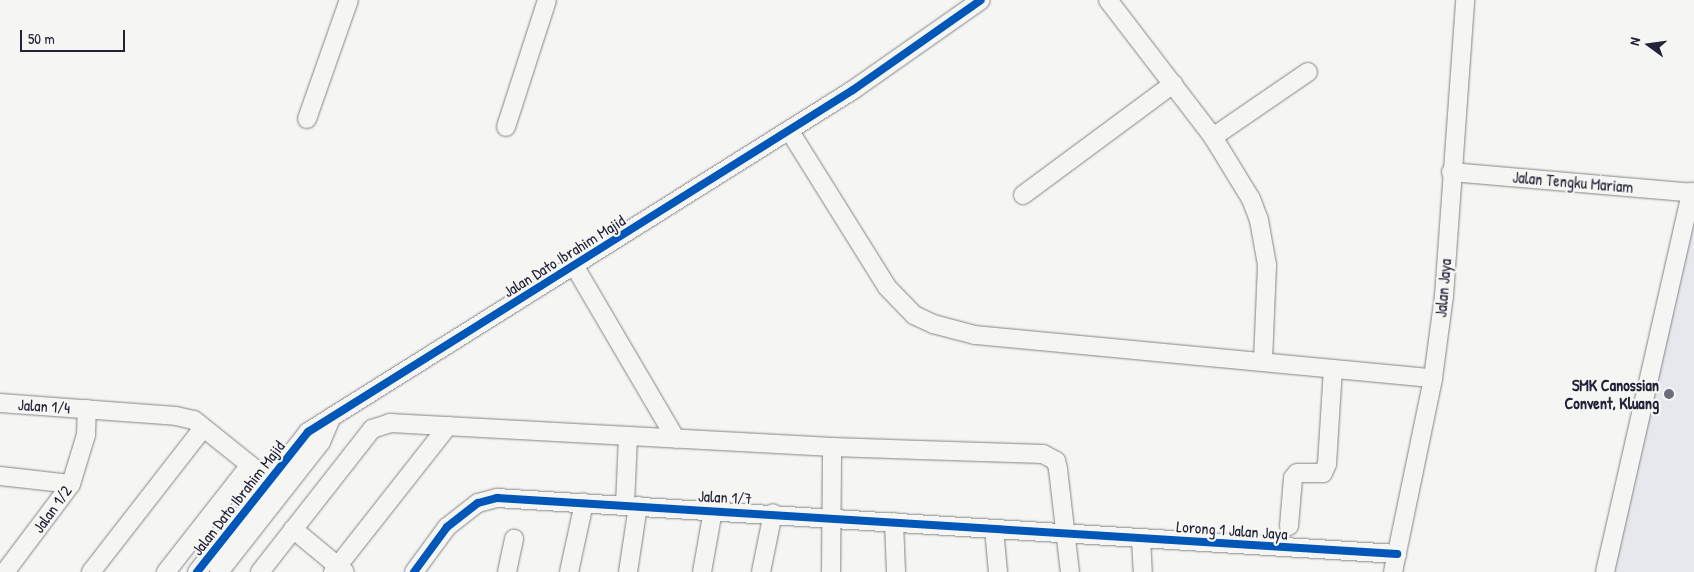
<!DOCTYPE html>
<html>
<head>
<meta charset="utf-8">
<style>
  body { margin:0 }
  #map { position:relative; width:1694px; height:572px; overflow:hidden; background:#f5f5f3; font-family:"Patrick Hand",sans-serif }
  div>[style] { position:absolute }
  .built>* { inset:0; background:#e6e8ed }
  .roads { filter:drop-shadow(0 0 1px #858589) drop-shadow(0 0 1px #858589) }
  .minor>* { height:18px; margin:-9px; padding:0 9px; transform-origin:9px; border-radius:9px; background:#f5f5f3 }
  .cycleway>* { height:8px; margin:-4px; padding:0 4px; transform-origin:4px; border-radius:4px; background:#0057b8 }
  .dots>* { width:14px; height:14px; translate:-50% -50%; box-sizing:border-box; border:2px solid #f6f6f2; border-radius:50% }
  span { translate:-50% -50%; white-space:nowrap; text-align:center; line-height:1.15; -webkit-text-stroke:4.5px #f6f6f2; paint-order:stroke }
  .street-label { font-size:16px; color:#22223b }
  .poi-label { font-size:16px; color:#22223b; font-weight:700 }
  .right { translate:-100% -50%; text-align:right }
  .north { position:absolute; left:1624px; top:20px; width:50px; height:50px; -webkit-text-stroke:4px #f6f6f2; paint-order:stroke; rotate:284deg; font-size:14px; font-weight:700; line-height:20px; text-align:center; color:#22223b }
  .north::after { content:''; display:block; margin:auto; width:18px; height:22px; background:#22223b; clip-path:polygon(50% 0,100% 100%,50% 72%,0 100%) }
  .scale { position:absolute; left:20px; top:30px; width:105px; height:22px; box-sizing:border-box; border:2px solid #22223b; border-top:0; padding-left:6px; font-size:15px; line-height:18px; white-space:nowrap; color:#22223b; -webkit-text-stroke:4px #f6f6f2; paint-order:stroke }
</style>
</head>
<body>
<div id="map">
  <div class="built">
    <div style="clip-path:polygon(1694px 217px,1694px 572px,1602px 572px)"></div>
  </div>
  <div class="roads">
    <div class="minor">
      <div style="left:1108px;top:0;width:173px;rotate:52.5deg"></div>
      <div style="left:1213px;top:137px;width:73px;rotate:58.5deg"></div>
      <div style="left:1251px;top:199px;width:22px;rotate:69deg"></div>
      <div style="left:1259px;top:220px;width:46px;rotate:79.9deg"></div>
      <div style="left:1267px;top:265px;width:97px;rotate:92.4deg"></div>
      <div style="left:307px;top:119px;width:126px;rotate:-70.6deg"></div>
      <div style="left:506px;top:127px;width:133px;rotate:-72.1deg"></div>
      <div style="left:789px;top:130px;width:185px;rotate:58deg"></div>
      <div style="left:887px;top:287px;width:39px;rotate:46deg"></div>
      <div style="left:914px;top:315px;width:21px;rotate:25deg"></div>
      <div style="left:933px;top:324px;width:43px;rotate:14.7deg"></div>
      <div style="left:975px;top:335px;width:460px;rotate:5.4deg"></div>
      <div style="left:1213px;top:137px;width:115px;rotate:-34.4deg"></div>
      <div style="left:1451px;top:172px;width:244px;rotate:4.9deg"></div>
      <div style="left:1023px;top:195px;width:187px;rotate:-36.5deg"></div>
      <div style="left:575px;top:267px;width:199px;rotate:59.6deg"></div>
      <div style="left:0;top:403px;width:176px;rotate:4.2deg"></div>
      <div style="left:176px;top:416px;width:18px;rotate:13deg"></div>
      <div style="left:194px;top:420px;width:96px;rotate:38.7deg"></div>
      <div style="left:0;top:476px;width:71px;rotate:6.4deg"></div>
      <div style="left:625px;top:505px;width:69px;rotate:-87.5deg"></div>
      <div style="left:894px;top:522px;width:50px;rotate:87.7deg"></div>
      <div style="left:1289px;top:526px;width:48px;rotate:-85.2deg"></div>
      <div style="left:1293px;top:478px;width:6px;rotate:-51deg"></div>
      <div style="left:1297px;top:473px;width:26px"></div>
      <div style="left:1323px;top:473px;width:10px;rotate:-66deg"></div>
      <div style="left:1327px;top:464px;width:95px;rotate:-86.4deg"></div>
      <div style="left:293px;top:529px;width:67px;rotate:39.6deg"></div>
      <div style="left:994px;top:529px;width:43px;rotate:84.7deg"></div>
      <div style="left:1141px;top:538px;width:34px;rotate:87deg"></div>
      <div style="left:5px;top:572px;width:110px;rotate:-53.1deg"></div>
      <div style="left:71px;top:484px;width:51px;rotate:-73deg"></div>
      <div style="left:86px;top:435px;width:26px;rotate:-88deg"></div>
      <div style="left:91px;top:572px;width:182px;rotate:-52.1deg"></div>
      <div style="left:166px;top:572px;width:136px;rotate:-51.9deg"></div>
      <div style="left:197px;top:572px;width:179px;rotate:-51.6deg"></div>
      <div style="left:308px;top:432px;width:643px;rotate:-32.11deg"></div>
      <div style="left:853px;top:90px;width:156px;rotate:-35.1deg"></div>
      <div style="left:219px;top:572px;width:165px;rotate:-51.9deg"></div>
      <div style="left:321px;top:442px;width:23px;rotate:-67deg"></div>
      <div style="left:260px;top:572px;width:182px;rotate:-51.9deg"></div>
      <div style="left:372px;top:429px;width:19px;rotate:-18deg"></div>
      <div style="left:390px;top:423px;width:443px;rotate:3.1deg"></div>
      <div style="left:832px;top:447px;width:211px;rotate:1.9deg"></div>
      <div style="left:1043px;top:454px;width:15px;rotate:28deg"></div>
      <div style="left:1056px;top:461px;width:8px;rotate:76deg"></div>
      <div style="left:1058px;top:469px;width:104px;rotate:83.4deg"></div>
      <div style="left:333px;top:572px;width:186px;rotate:-51.8deg"></div>
      <div style="left:414px;top:572px;width:56px;rotate:-53.7deg"></div>
      <div style="left:447px;top:527px;width:39px;rotate:-38deg"></div>
      <div style="left:478px;top:503px;width:20px;rotate:-15deg"></div>
      <div style="left:497px;top:498px;width:902px;rotate:3.56deg"></div>
      <div style="left:507px;top:572px;width:34px;rotate:-78deg"></div>
      <div style="left:569px;top:572px;width:71px;rotate:-77.7deg"></div>
      <div style="left:628px;top:572px;width:67px;rotate:-81.4deg"></div>
      <div style="left:702px;top:572px;width:63px;rotate:-79.9deg"></div>
      <div style="left:761px;top:572px;width:60px;rotate:-78.5deg"></div>
      <div style="left:831px;top:572px;width:125px;rotate:-89.5deg"></div>
      <div style="left:1393px;top:572px;width:198px;rotate:-78.3deg"></div>
      <div style="left:1433px;top:378px;width:83px;rotate:-82.4deg"></div>
      <div style="left:1444px;top:296px;width:297px;rotate:-85.9deg"></div>
      <div style="left:1605px;top:572px;width:390px;rotate:-77.2deg"></div>
    </div>
  </div>
  <div class="cycleway">
    <div style="left:197px;top:572px;width:179px;rotate:-51.6deg"></div>
    <div style="left:308px;top:432px;width:643px;rotate:-32.11deg"></div>
    <div style="left:853px;top:90px;width:156px;rotate:-35.1deg"></div>
    <div style="left:414px;top:572px;width:56px;rotate:-53.7deg"></div>
    <div style="left:447px;top:527px;width:39px;rotate:-38deg"></div>
    <div style="left:478px;top:503px;width:20px;rotate:-15deg"></div>
    <div style="left:497px;top:498px;width:902px;rotate:3.56deg"></div>
  </div>
  <div class="dots">
    <div style="left:1669px;top:394px;background:#6c6c7b"></div>
  </div>
  <div class="street-label">
    <span style="left:1573px;top:182px;rotate:5deg">Jalan Tengku Mariam</span>
    <span style="left:564px;top:256px;rotate:-32deg">Jalan Dato Ibrahim Majid</span>
    <span style="left:1443px;top:288px;rotate:-85deg">Jalan Jaya</span>
    <span style="left:44px;top:406px;rotate:4deg">Jalan 1/4</span>
    <span style="left:725px;top:497px;rotate:3deg">Jalan 1/7</span>
    <span style="left:238px;top:498px;rotate:-52deg">Jalan Dato Ibrahim Majid</span>
    <span style="left:52px;top:509px;rotate:-54deg">Jalan 1/2</span>
    <span style="left:1232px;top:530px;rotate:4deg">Lorong 1 Jalan Jaya</span>
  </div>
  <div class="poi-label">
    <span class="right" style="left:1659px;top:394px">SMK Canossian<br>Convent, Kluang</span>
  </div>
  <div class="north">N</div>
  <div class="scale">50 m</div>
</div>
</body>
</html>
